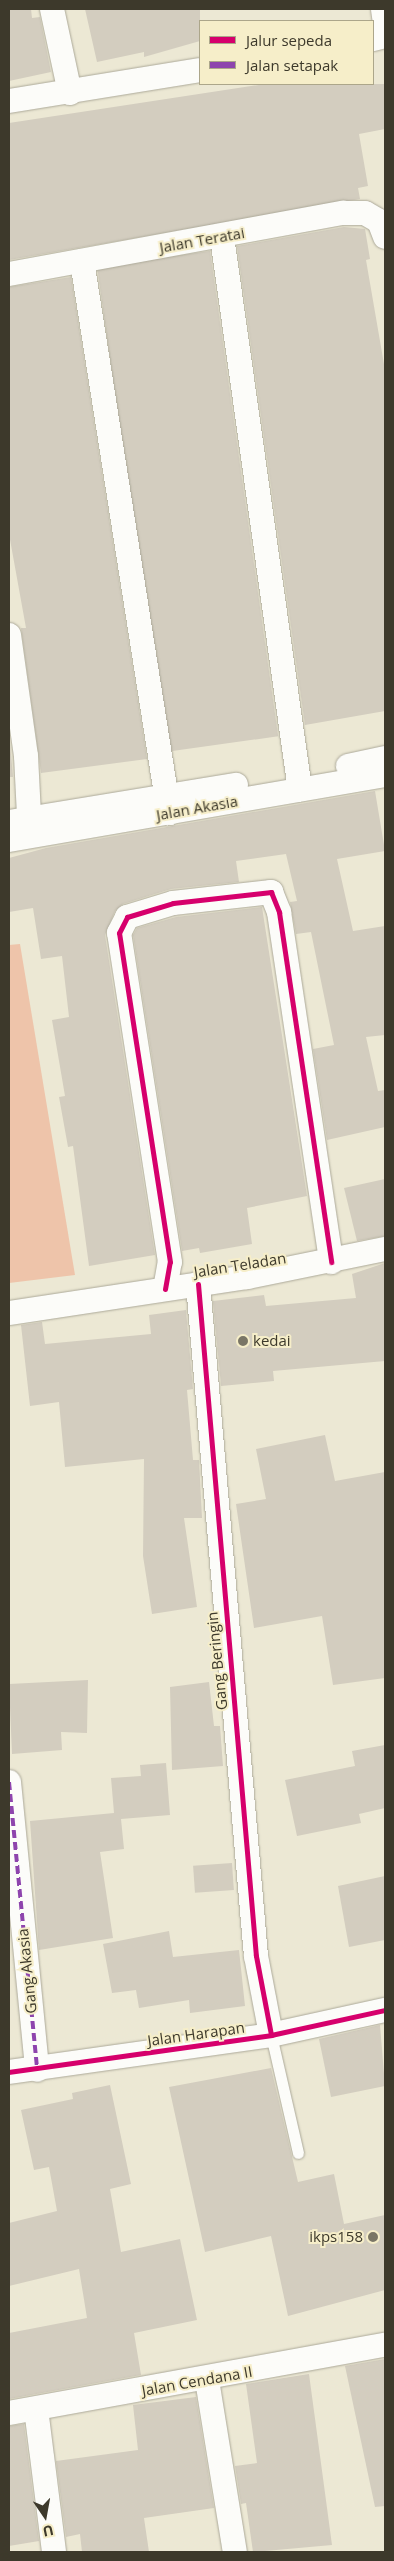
<!DOCTYPE html>
<html>
<head>
<meta charset="utf-8">
<style>
  body { margin:0 }
  #map { position:relative; width:394px; height:2561px; overflow:hidden; background:#ece8d4; font-family:"Open Sans",sans-serif }
  div>[style] { position:absolute }
  .forest>* { inset:0; background:#eec4aa }
  .building>* { inset:0; background:#d3cdbf; transform-origin:0 0 }
  .roads { filter:drop-shadow(0 0 1px #aca999) drop-shadow(0 0 1px #aca999) }
  .service>* { height:11px; margin:-5.5px; padding:0 5.5px; transform-origin:5.5px; border-radius:5.5px; background:#fcfcf9 }
  .minor>* { height:24px; margin:-12px; padding:0 12px; transform-origin:12px; border-radius:12px; background:#fcfcf9 }
  .quiet>* { height:4px; margin-top:-2px; transform-origin:0; background:repeating-linear-gradient(90deg,#8e44ad 0 8px,transparent 0 12px) }
  .cycleway>* { height:5px; margin:-2.5px; padding:0 2.5px; transform-origin:2.5px; border-radius:2.5px; background:#d6006c }
  .dots>* { width:14px; height:14px; translate:-50% -50%; box-sizing:border-box; border:2px solid #f6eec9; border-radius:50% }
  span { translate:-50% -50%; white-space:nowrap; text-align:center; line-height:1.15; -webkit-text-stroke:4px #f6eec9; paint-order:stroke }
  .street-label { font-size:15px; color:#3d392b }
  .poi-label { font-size:15px; color:#3d392b }
  .left { translate:0 -50%; text-align:left }
  .right { translate:-100% -50%; text-align:right }
  .frame { position:absolute; inset:0; border:10px solid #3d392b; pointer-events:none }
  .legend { position:absolute; left:199px; top:20px; width:175px; height:65px; box-sizing:border-box; background:#f6eec9; border:1px solid #aca68a; margin:0; padding:6px 9px; list-style:none; font-size:15px; color:#3d392b }
  .legend li { display:flex; align-items:center; gap:10px; height:25px }
  .legend b { width:25px; border:1px solid #aca68a }
  .north { position:absolute; left:20px; top:2491px; width:50px; height:50px; -webkit-text-stroke:4px #f6eec9; paint-order:stroke; rotate:168deg; font-size:14px; font-weight:700; line-height:20px; text-align:center; color:#3d392b }
  .north::after { content:''; display:block; margin:auto; width:18px; height:22px; background:#3d392b; clip-path:polygon(50% 0,100% 100%,50% 72%,0 100%) }
</style>
</head>
<body>
<div id="map">
  <div class="forest">
    <div style="clip-path:polygon(20px 944px,75px 1275px,9px 1283px,9px 945px)"></div>
  </div>
  <div class="building">
    <div style="clip-path:polygon(9px 9px,31px 9px,32px 18px,40px 17px,51px 72px,9px 81px)"></div>
    <div style="clip-path:polygon(85px 9px,200px 9px,200px 41px,144px 57px,144px 52px,97px 62px)"></div>
    <div style="clip-path:polygon(265px 84px,385px 84px,385px 129px,359px 134px,368px 186px,358px 188px,360px 199px,9px 260px,9px 123px)"></div>
    <div style="clip-path:polygon(344px 227px,365px 229px,370px 259px,366px 260px,385px 370px,385px 711px,305px 725px,237px 246px)"></div>
    <div style="left:210px;top:251px;width:490px;height:114px;rotate:82deg"></div>
    <div style="clip-path:polygon(71px 277px,147px 759px,41px 773px,21px 628px,26px 628px,9px 534px,9px 287px)"></div>
    <div style="clip-path:polygon(9px 732px,13px 777px,9px 777px)"></div>
    <div style="clip-path:polygon(375px 791px,385px 851px,337px 859px,353px 931px,385px 926px,385px 1035px,366px 1037px,378px 1091px,385px 1090px,385px 1127px,327px 1140px,313px 1049px,334px 1045px,311px 932px,296px 934px,290px 902px,297px 901px,286px 854px,236px 861px,239px 882px,171px 889px,123px 904px,115px 911px,105px 935px,155px 1255px,89px 1266px,73px 1146px,68px 1147px,59px 1097px,65px 1096px,52px 1020px,69px 1017px,62px 956px,41px 959px,33px 908px,9px 912px,9px 858px,46px 848px)"></div>
    <div style="clip-path:polygon(262px 907px,307px 1196px,247px 1208px,252px 1244px,200px 1253px,199px 1248px,182px 1251px,133px 935px,137px 928px,176px 917px)"></div>
    <div style="clip-path:polygon(385px 1179px,385px 1236px,357px 1241px,344px 1188px)"></div>
    <div style="clip-path:polygon(385px 1263px,385px 1361px,273px 1371px,274px 1381px,221px 1386px,213px 1301px,264px 1295px,266px 1306px,356px 1298px,352px 1274px)"></div>
    <div style="clip-path:polygon(186px 1310px,193px 1389px,187px 1390px,193px 1460px,199px 1460px,202px 1518px,184px 1518px,197px 1607px,152px 1614px,143px 1556px,144px 1459px,65px 1467px,59px 1402px,30px 1406px,21px 1325px,42px 1322px,45px 1344px,151px 1334px,149px 1315px)"></div>
    <div style="clip-path:polygon(325px 1435px,335px 1481px,385px 1472px,385px 1678px,333px 1685px,322px 1616px,254px 1628px,236px 1504px,266px 1499px,256px 1449px)"></div>
    <div style="clip-path:polygon(88px 1680px,87px 1733px,61px 1732px,62px 1750px,12px 1754px,9px 1684px)"></div>
    <div style="clip-path:polygon(209px 1682px,214px 1726px,220px 1726px,223px 1766px,172px 1770px,170px 1687px)"></div>
    <div style="clip-path:polygon(385px 1745px,385px 1808px,359px 1814px,361px 1823px,297px 1836px,285px 1780px,355px 1766px,352px 1751px)"></div>
    <div style="clip-path:polygon(166px 1763px,170px 1815px,121px 1819px,124px 1849px,100px 1852px,113px 1938px,39px 1950px,30px 1821px,114px 1813px,111px 1778px,141px 1776px,140px 1765px)"></div>
    <div style="left:232px;top:1863px;width:27px;height:39px;rotate:86deg"></div>
    <div style="clip-path:polygon(385px 1876px,385px 1940px,349px 1947px,338px 1886px)"></div>
    <div style="clip-path:polygon(169px 1931px,173px 1957px,239px 1950px,245px 2006px,190px 2013px,189px 2000px,139px 2008px,136px 1990px,112px 1993px,103px 1944px)"></div>
    <div style="clip-path:polygon(380px 2025px,385px 2086px,331px 2097px,319px 2039px)"></div>
    <div style="clip-path:polygon(271px 2068px,298px 2182px,334px 2174px,344px 2224px,385px 2215px,385px 2290px,288px 2316px,271px 2236px,205px 2252px,169px 2087px)"></div>
    <div style="clip-path:polygon(110px 2085px,131px 2184px,110px 2189px,121px 2252px,180px 2239px,197px 2320px,134px 2333px,141px 2375px,9px 2399px,9px 2333px,87px 2318px,79px 2269px,9px 2286px,9px 2223px,57px 2211px,49px 2167px,34px 2170px,21px 2110px,73px 2099px,72px 2093px)"></div>
    <div style="clip-path:polygon(385px 2359px,385px 2506px,375px 2507px,345px 2366px)"></div>
    <div style="clip-path:polygon(309px 2374px,332px 2545px,253px 2552px,246px 2503px,241px 2504px,235px 2466px,257px 2463px,246px 2384px)"></div>
    <div style="clip-path:polygon(196px 2397px,214px 2508px,144px 2518px,149px 2552px,82px 2552px,80px 2534px,66px 2537px,56px 2461px,138px 2450px,133px 2405px)"></div>
    <div style="clip-path:polygon(24px 2424px,39px 2541px,9px 2546px,9px 2426px)"></div>
  </div>
  <div class="roads">
    <div class="service">
      <div style="left:271px;top:2035px;width:121px;rotate:77.1deg"></div>
    </div>
    <div class="minor">
      <div style="left:52px;top:9px;width:86px;rotate:77.9deg"></div>
      <div style="left:383px;top:9px;width:14px;rotate:82deg"></div>
      <div style="left:373px;top:39px;width:12px;rotate:-14deg"></div>
      <div style="left:9px;top:101px;width:193px;rotate:-9.2deg"></div>
      <div style="left:222px;top:237px;width:558px;rotate:81.97deg"></div>
      <div style="left:82px;top:261px;width:559px;rotate:81.04deg"></div>
      <div style="left:9px;top:274px;width:340px;rotate:-10.4deg"></div>
      <div style="left:343px;top:213px;width:22px"></div>
      <div style="left:365px;top:213px;width:16px;rotate:30deg"></div>
      <div style="left:379px;top:221px;width:17px;rotate:69deg"></div>
      <div style="left:9px;top:635px;width:122px;rotate:82deg"></div>
      <div style="left:26px;top:756px;width:78px;rotate:87.1deg"></div>
      <div style="left:348px;top:766px;width:38px;rotate:-12deg"></div>
      <div style="left:9px;top:822px;width:230px;rotate:-9.3deg"></div>
      <div style="left:9px;top:840px;width:382px;rotate:-9.8deg"></div>
      <div style="left:198px;top:1284px;width:674px;rotate:85.07deg"></div>
      <div style="left:256px;top:1956px;width:80px;rotate:79.2deg"></div>
      <div style="left:165px;top:1289px;width:27px;rotate:-80deg"></div>
      <div style="left:170px;top:1262px;width:333px;rotate:-98.8deg"></div>
      <div style="left:119px;top:933px;width:18px;rotate:-63deg"></div>
      <div style="left:127px;top:917px;width:48px;rotate:-16.9deg"></div>
      <div style="left:173px;top:903px;width:99px;rotate:-6.4deg"></div>
      <div style="left:271px;top:892px;width:22px;rotate:68deg"></div>
      <div style="left:279px;top:912px;width:354px;rotate:81.5deg"></div>
      <div style="left:9px;top:1313px;width:241px;rotate:-8.6deg"></div>
      <div style="left:247px;top:1277px;width:141px;rotate:-11.5deg"></div>
      <div style="left:9px;top:1782px;width:289px;rotate:84.4deg"></div>
      <div style="left:9px;top:2072px;width:265px;rotate:-8deg"></div>
      <div style="left:271px;top:2035px;width:117px;rotate:-12.4deg"></div>
      <div style="left:207px;top:2380px;width:174px;rotate:80.8deg"></div>
      <div style="left:36px;top:2409px;width:144px;rotate:82.8deg"></div>
      <div style="left:9px;top:2413px;width:382px;rotate:-10.3deg"></div>
    </div>
  </div>
  <div class="quiet">
    <div style="left:9px;top:1782px;width:289px;rotate:84.4deg"></div>
  </div>
  <div class="cycleway">
    <div style="left:198px;top:1284px;width:674px;rotate:85.07deg"></div>
    <div style="left:256px;top:1956px;width:80px;rotate:79.2deg"></div>
    <div style="left:165px;top:1289px;width:27px;rotate:-80deg"></div>
    <div style="left:170px;top:1262px;width:333px;rotate:-98.8deg"></div>
    <div style="left:119px;top:933px;width:18px;rotate:-63deg"></div>
    <div style="left:127px;top:917px;width:48px;rotate:-16.9deg"></div>
    <div style="left:173px;top:903px;width:99px;rotate:-6.4deg"></div>
    <div style="left:271px;top:892px;width:22px;rotate:68deg"></div>
    <div style="left:279px;top:912px;width:354px;rotate:81.5deg"></div>
    <div style="left:9px;top:2072px;width:265px;rotate:-8deg"></div>
    <div style="left:271px;top:2035px;width:117px;rotate:-12.4deg"></div>
  </div>
  <div class="dots">
    <div style="left:243px;top:1341px;background:#7a7666"></div>
    <div style="left:373px;top:2237px;background:#7a7666"></div>
  </div>
  <div class="street-label">
    <span style="left:202px;top:240px;rotate:-10deg">Jalan Teratai</span>
    <span style="left:197px;top:808px;rotate:-10deg">Jalan Akasia</span>
    <span style="left:240px;top:1265px;rotate:-9deg">Jalan Teladan</span>
    <span style="left:217px;top:1661px;rotate:-96deg">Gang Beringin</span>
    <span style="left:27px;top:1971px;rotate:-96deg">Gang Akasia</span>
    <span style="left:196px;top:2034px;rotate:-8deg">Jalan Harapan</span>
    <span style="left:197px;top:2381px;rotate:-10deg">Jalan Cendana II</span>
  </div>
  <div class="poi-label">
    <span class="left" style="left:253px;top:1341px">kedai</span>
    <span class="right" style="left:363px;top:2237px">ikps158</span>
  </div>
  <div class="frame"></div>
  <ul class="legend">
  <li><b style="height:6px;background:#d6006c"></b>Jalur sepeda</li>
  <li><b style="height:6px;background:#8e44ad"></b>Jalan setapak</li>
  </ul>
  <div class="north">U</div>
</div>
</body>
</html>
